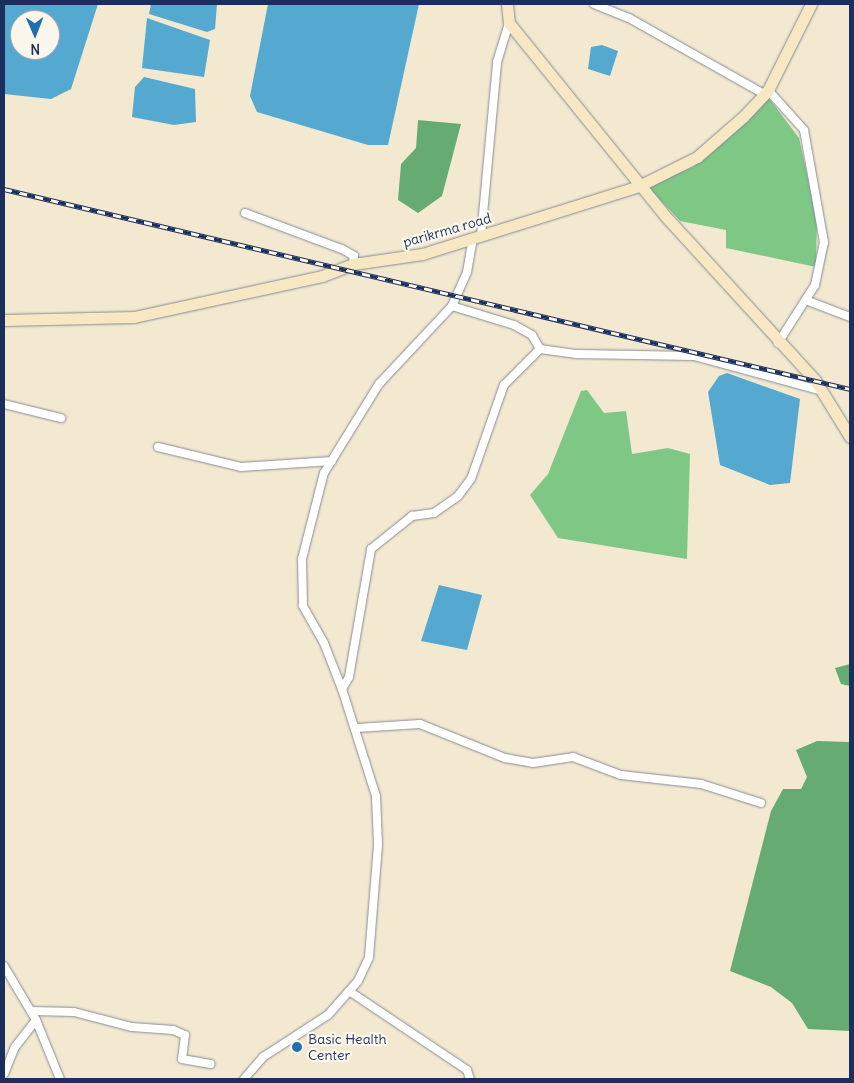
<!DOCTYPE html>
<html>
<head>
<meta charset="utf-8">
<style>
  body { margin:0 }
  #map { position:relative; width:854px; height:1083px; overflow:hidden; background:#f2e9d0; font-family:Delius,sans-serif }
  div>[style] { position:absolute }
  .green>* { inset:0; background:#7ec784 }
  .forest>* { inset:0; background:#66ac72 }
  .water>* { inset:0; background:#55a9d1 }
  .roads { filter:drop-shadow(0 0 1px #868c97) drop-shadow(0 0 1px #868c97) }
  .street>* { height:8px; margin:-4px; padding:0 4px; transform-origin:4px; border-radius:4px; background:#fff }
  .secondary>* { height:11px; margin:-5.5px; padding:0 5.5px; transform-origin:5.5px; border-radius:5.5px; background:#f7e8c3 }
  .rail>* { height:4.5px; margin-top:-2.25px; transform-origin:0; background:repeating-linear-gradient(90deg,#fbf7ec 0 8px,#1b2f5e 0 16px); box-sizing:border-box; border-block:1px solid #1b2f5e }
  .dots>* { width:14px; height:14px; translate:-50% -50%; box-sizing:border-box; border:2px solid #fbf7ec; border-radius:50% }
  span { translate:-50% -50%; white-space:nowrap; text-align:center; line-height:1.15; -webkit-text-stroke:4.5px #fbf7ec; paint-order:stroke }
  .street-label { font-size:14px; color:#1b2f5e }
  .poi-label { font-size:14px; color:#1b2f5e }
  .left { translate:0 -50%; text-align:left }
  .frame { position:absolute; inset:0; border:5px solid #1b2f5e; pointer-events:none }
  .north { position:absolute; left:10px; top:10px; width:50px; height:50px; box-sizing:border-box; background:#fbf7ec; border:1px solid #a1a7b3; border-radius:50%; rotate:179deg; font-size:14px; font-weight:700; line-height:20px; text-align:center; color:#1b2f5e }
  .north::after { content:''; display:block; margin:auto; width:18px; height:22px; background:#1f6fb2; clip-path:polygon(50% 0,100% 100%,50% 72%,0 100%) }
</style>
</head>
<body>
<div id="map">
  <div class="green">
    <div style="clip-path:polygon(768px 97px,799px 138px,817px 219px,816px 267px,726px 248px,726px 230px,680px 221px,647px 186px,693px 167px)"></div>
    <div style="clip-path:polygon(587px 390px,604px 413px,626px 411px,632px 454px,668px 448px,690px 454px,687px 559px,558px 538px,530px 495px,548px 474px,581px 391px)"></div>
  </div>
  <div class="forest">
    <div style="clip-path:polygon(418px 120px,461px 124px,442px 196px,418px 213px,398px 200px,401px 164px,416px 148px)"></div>
    <div style="clip-path:polygon(850px 664px,850px 686px,841px 684px,835px 668px)"></div>
    <div style="clip-path:polygon(817px 741px,850px 742px,850px 1031px,808px 1029px,792px 1003px,771px 987px,730px 971px,771px 811px,783px 789px,801px 789px,807px 777px,796px 750px)"></div>
  </div>
  <div class="water">
    <div style="clip-path:polygon(evenodd,4px 4px,98px 4px,71px 89px,51px 99px,4px 94px,4px 4px,20px 20px,50px 20px,50px 50px,20px 50px,20px 20px)"></div>
    <div style="clip-path:polygon(151px 4px,217px 4px,215px 29px,207px 32px,149px 14px)"></div>
    <div style="clip-path:polygon(268px 4px,419px 4px,388px 145px,368px 145px,257px 112px,250px 96px)"></div>
    <div style="clip-path:polygon(147px 18px,210px 40px,204px 77px,142px 68px)"></div>
    <div style="clip-path:polygon(602px 45px,618px 51px,610px 76px,588px 69px,591px 47px)"></div>
    <div style="clip-path:polygon(144px 77px,195px 89px,196px 122px,174px 125px,132px 117px,135px 87px)"></div>
    <div style="clip-path:polygon(727px 373px,800px 399px,790px 483px,770px 485px,720px 465px,708px 392px,719px 376px)"></div>
    <div style="clip-path:polygon(439px 585px,482px 595px,467px 650px,421px 641px)"></div>
  </div>
  <div class="roads">
    <div class="street">
      <div style="left:594px;top:4px;width:38px;rotate:22deg"></div>
      <div style="left:629px;top:18px;width:155px;rotate:29.4deg"></div>
      <div style="left:768px;top:90px;width:54px;rotate:48deg"></div>
      <div style="left:804px;top:130px;width:114px;rotate:79.9deg"></div>
      <div style="left:824px;top:242px;width:44px;rotate:101.8deg"></div>
      <div style="left:815px;top:285px;width:69px;rotate:122.5deg"></div>
      <div style="left:245px;top:213px;width:103px;rotate:20.4deg"></div>
      <div style="left:342px;top:249px;width:14px;rotate:30deg"></div>
      <div style="left:354px;top:256px;width:8px;rotate:97deg"></div>
      <div style="left:481px;top:236px;width:175px;rotate:-84.7deg"></div>
      <div style="left:497px;top:62px;width:41px;rotate:-72.9deg"></div>
      <div style="left:808px;top:301px;width:45px;rotate:20.9deg"></div>
      <div style="left:540px;top:349px;width:37px;rotate:8deg"></div>
      <div style="left:577px;top:354px;width:117px;rotate:1deg"></div>
      <div style="left:694px;top:356px;width:130px;rotate:15.2deg"></div>
      <div style="left:4px;top:404px;width:59px;rotate:13.8deg"></div>
      <div style="left:158px;top:447px;width:85px;rotate:13.5deg"></div>
      <div style="left:241px;top:467px;width:91px;rotate:-3.8deg"></div>
      <div style="left:342px;top:689px;width:14px;rotate:-60deg"></div>
      <div style="left:349px;top:677px;width:130px;rotate:-80.2deg"></div>
      <div style="left:371px;top:549px;width:53px;rotate:-38.8deg"></div>
      <div style="left:412px;top:516px;width:22px;rotate:-8deg"></div>
      <div style="left:434px;top:513px;width:29px;rotate:-35deg"></div>
      <div style="left:458px;top:496px;width:21px;rotate:-53deg"></div>
      <div style="left:471px;top:479px;width:100px;rotate:-70.7deg"></div>
      <div style="left:504px;top:385px;width:51px;rotate:-45deg"></div>
      <div style="left:540px;top:349px;width:16px;rotate:-120deg"></div>
      <div style="left:532px;top:335px;width:21px;rotate:-151deg"></div>
      <div style="left:514px;top:325px;width:65px;rotate:-163deg"></div>
      <div style="left:357px;top:728px;width:63px;rotate:-3.6deg"></div>
      <div style="left:420px;top:724px;width:92px;rotate:21.8deg"></div>
      <div style="left:505px;top:758px;width:28px;rotate:10deg"></div>
      <div style="left:533px;top:763px;width:40px;rotate:-8.5deg"></div>
      <div style="left:573px;top:757px;width:51px;rotate:20.6deg"></div>
      <div style="left:621px;top:775px;width:81px;rotate:6.4deg"></div>
      <div style="left:701px;top:784px;width:63px;rotate:17.6deg"></div>
      <div style="left:4px;top:966px;width:63px;rotate:59.3deg"></div>
      <div style="left:36px;top:1020px;width:64px;rotate:67.9deg"></div>
      <div style="left:349px;top:991px;width:142px;rotate:33.8deg"></div>
      <div style="left:467px;top:1070px;width:9px;rotate:72deg"></div>
      <div style="left:31px;top:1011px;width:43px;rotate:1.3deg"></div>
      <div style="left:74px;top:1012px;width:60px;rotate:14.5deg"></div>
      <div style="left:132px;top:1027px;width:41px;rotate:4.2deg"></div>
      <div style="left:173px;top:1030px;width:13px;rotate:23deg"></div>
      <div style="left:185px;top:1035px;width:24px;rotate:97deg"></div>
      <div style="left:182px;top:1059px;width:29px;rotate:10deg"></div>
      <div style="left:4px;top:1074px;width:29px;rotate:-68deg"></div>
      <div style="left:15px;top:1047px;width:34px;rotate:-52deg"></div>
      <div style="left:244px;top:1079px;width:29px;rotate:-49deg"></div>
      <div style="left:263px;top:1057px;width:77px;rotate:-32.9deg"></div>
      <div style="left:328px;top:1015px;width:45px;rotate:-48.6deg"></div>
      <div style="left:358px;top:981px;width:26px;rotate:-65deg"></div>
      <div style="left:369px;top:957px;width:113px;rotate:-85.4deg"></div>
      <div style="left:378px;top:844px;width:48px;rotate:-92.4deg"></div>
      <div style="left:376px;top:796px;width:112px;rotate:-107.6deg"></div>
      <div style="left:342px;top:689px;width:49px;rotate:-111.4deg"></div>
      <div style="left:324px;top:643px;width:43px;rotate:-119.6deg"></div>
      <div style="left:303px;top:606px;width:47px;rotate:-91.2deg"></div>
      <div style="left:302px;top:559px;width:89px;rotate:-75.7deg"></div>
      <div style="left:324px;top:473px;width:105px;rotate:-58.3deg"></div>
      <div style="left:379px;top:384px;width:107px;rotate:-46.9deg"></div>
      <div style="left:452px;top:306px;width:37px;rotate:-66deg"></div>
      <div style="left:467px;top:272px;width:35px;rotate:-80deg"></div>
    </div>
    <div class="secondary">
      <div style="left:507px;top:4px;width:19px;rotate:84deg"></div>
      <div style="left:509px;top:23px;width:252px;rotate:51deg"></div>
      <div style="left:668px;top:219px;width:218px;rotate:47.6deg"></div>
      <div style="left:815px;top:380px;width:67px;rotate:58.4deg"></div>
      <div style="left:4px;top:320px;width:130px;rotate:-1.3deg"></div>
      <div style="left:134px;top:317px;width:192px;rotate:-12.3deg"></div>
      <div style="left:322px;top:276px;width:33px;rotate:-21deg"></div>
      <div style="left:353px;top:264px;width:70px;rotate:-8.2deg"></div>
      <div style="left:422px;top:254px;width:227px;rotate:-17.4deg"></div>
      <div style="left:639px;top:186px;width:65px;rotate:-26.6deg"></div>
      <div style="left:697px;top:157px;width:62px;rotate:-41.1deg"></div>
      <div style="left:744px;top:116px;width:35px;rotate:-47deg"></div>
      <div style="left:768px;top:90px;width:96px;rotate:-63.4deg"></div>
    </div>
  </div>
  <div class="rail">
    <div style="left:4px;top:189px;width:869px;rotate:13.3deg"></div>
  </div>
  <div class="dots">
    <div style="left:297px;top:1047px;background:#1f6fb2"></div>
  </div>
  <div class="street-label">
    <span style="left:447px;top:230px;rotate:-16deg">parikrma road</span>
  </div>
  <div class="poi-label">
    <span class="left" style="left:308px;top:1047px">Basic Health<br>Center</span>
  </div>
  <div class="frame"></div>
  <div class="north">N</div>
</div>
</body>
</html>
